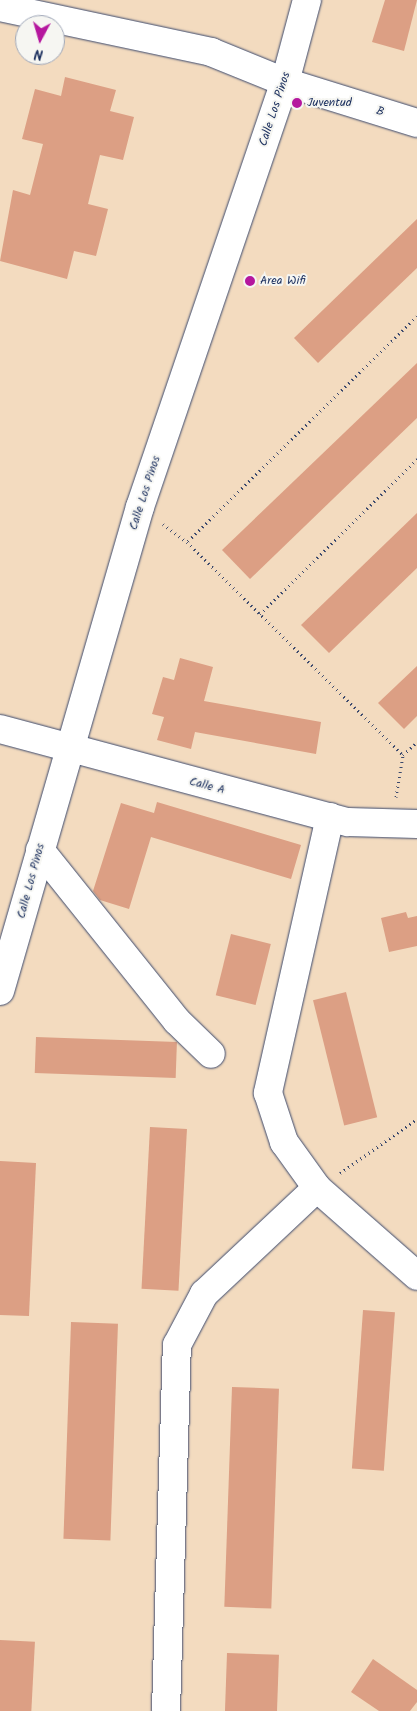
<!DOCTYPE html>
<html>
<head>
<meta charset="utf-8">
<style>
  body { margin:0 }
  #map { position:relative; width:417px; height:1711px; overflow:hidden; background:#f3dbbf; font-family:Kalam,sans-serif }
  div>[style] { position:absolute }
  .building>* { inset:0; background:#dc9f84; transform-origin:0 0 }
  .path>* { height:3px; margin-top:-1.5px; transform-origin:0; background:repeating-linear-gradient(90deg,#3b496d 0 1px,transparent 0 5px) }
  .roads { filter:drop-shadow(0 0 1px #3b496d) drop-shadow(0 0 1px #3b496d) }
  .minor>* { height:28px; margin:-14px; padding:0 14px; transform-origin:14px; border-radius:14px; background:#fff }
  .dots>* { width:14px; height:14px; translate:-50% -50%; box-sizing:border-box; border:2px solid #f6f6f2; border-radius:50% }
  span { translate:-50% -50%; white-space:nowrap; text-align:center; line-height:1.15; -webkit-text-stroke:4px #f6f6f2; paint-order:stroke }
  .poi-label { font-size:12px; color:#1b2f5e }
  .left { translate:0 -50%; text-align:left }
  .street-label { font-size:12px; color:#1b2f5e }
  .north { position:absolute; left:15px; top:15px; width:50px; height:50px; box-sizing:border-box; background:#f6f6f2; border:1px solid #9ea6b7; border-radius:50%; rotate:186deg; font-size:14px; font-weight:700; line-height:20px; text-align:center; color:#1b2f5e }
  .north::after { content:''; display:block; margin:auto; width:18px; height:22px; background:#b5179e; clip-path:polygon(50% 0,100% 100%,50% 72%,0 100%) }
</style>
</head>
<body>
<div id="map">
  <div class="building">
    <div style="clip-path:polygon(385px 0,417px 0,404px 51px,372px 42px)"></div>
    <div style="clip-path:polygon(65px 77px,116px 90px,110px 111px,134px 117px,123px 160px,100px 155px,88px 204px,108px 209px,96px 256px,74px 251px,67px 279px,0 261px,13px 190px,30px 195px,43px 144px,22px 139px,35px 89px,61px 96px)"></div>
    <div style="clip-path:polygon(417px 219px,417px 268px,318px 363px,294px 338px)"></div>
    <div style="clip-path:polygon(417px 363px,417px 418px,250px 579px,222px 550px)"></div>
    <div style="clip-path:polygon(417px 513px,417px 568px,329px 653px,301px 625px)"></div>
    <div style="clip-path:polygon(180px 658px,213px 667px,204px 701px,321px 722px,316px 754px,195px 732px,191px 749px,157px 740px,164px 717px,152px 714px,163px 677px,174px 680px)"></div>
    <div style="clip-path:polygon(417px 666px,417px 716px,404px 729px,378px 703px)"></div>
    <div style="clip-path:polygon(157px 802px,301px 845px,291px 879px,151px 837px,129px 909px,100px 900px,93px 891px,121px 803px,154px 813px)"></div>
    <div style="clip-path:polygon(406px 912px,408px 918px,417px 916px,417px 946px,389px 952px,381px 918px)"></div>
    <div style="left:231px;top:934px;width:41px;height:63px;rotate:14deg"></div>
    <div style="left:346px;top:992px;width:129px;height:34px;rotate:76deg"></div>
    <div style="left:36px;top:1037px;width:141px;height:36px;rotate:2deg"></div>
    <div style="left:150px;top:1127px;width:37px;height:162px;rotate:3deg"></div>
    <div style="clip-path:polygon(0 1161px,36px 1163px,29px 1316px,0 1315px)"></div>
    <div style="left:363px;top:1310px;width:32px;height:159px;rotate:4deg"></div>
    <div style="left:71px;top:1322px;width:47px;height:217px;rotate:2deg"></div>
    <div style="left:232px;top:1387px;width:47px;height:220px;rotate:2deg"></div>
    <div style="left:0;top:1640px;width:35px;height:71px;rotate:3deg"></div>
    <div style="left:227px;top:1653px;width:52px;height:58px;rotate:2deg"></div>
    <div style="clip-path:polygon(373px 1659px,417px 1690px,417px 1702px,410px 1711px,379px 1711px,351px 1692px)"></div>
  </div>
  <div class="path">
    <div style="left:417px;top:316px;width:322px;rotate:135.5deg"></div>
    <div style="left:187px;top:542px;width:303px;rotate:44.6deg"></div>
    <div style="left:403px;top:755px;width:19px;rotate:-43deg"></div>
    <div style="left:163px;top:524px;width:30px;rotate:37deg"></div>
    <div style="left:260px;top:614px;width:221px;rotate:-44.6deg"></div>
    <div style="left:396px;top:797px;width:43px;rotate:-80.5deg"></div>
    <div style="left:340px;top:1173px;width:94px;rotate:-35deg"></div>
  </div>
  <div class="roads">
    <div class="minor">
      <div style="left:0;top:7px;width:216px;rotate:12deg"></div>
      <div style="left:211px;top:52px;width:80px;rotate:22.1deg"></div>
      <div style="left:285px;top:82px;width:138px;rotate:17.3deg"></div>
      <div style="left:0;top:729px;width:360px;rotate:15deg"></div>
      <div style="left:348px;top:822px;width:69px;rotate:1.7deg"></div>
      <div style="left:330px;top:817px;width:283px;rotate:102.7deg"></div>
      <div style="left:268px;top:1093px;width:52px;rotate:71.9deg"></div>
      <div style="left:284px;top:1142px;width:57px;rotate:54.3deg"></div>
      <div style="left:317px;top:1188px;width:133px;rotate:41.3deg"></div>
      <div style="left:40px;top:850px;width:219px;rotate:51.3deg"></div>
      <div style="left:177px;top:1021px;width:47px;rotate:44.1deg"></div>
      <div style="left:0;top:991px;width:504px;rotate:-73.87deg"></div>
      <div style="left:140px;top:507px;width:449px;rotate:-71.2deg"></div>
      <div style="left:285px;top:82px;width:85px;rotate:-75deg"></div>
      <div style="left:166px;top:1711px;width:366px;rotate:-88.3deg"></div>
      <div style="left:177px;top:1345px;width:58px;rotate:-62.1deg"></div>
      <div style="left:204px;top:1294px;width:155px;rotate:-43.2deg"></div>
    </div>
  </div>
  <div class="dots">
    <div style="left:297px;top:103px;background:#b5179e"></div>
    <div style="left:250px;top:281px;background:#b5179e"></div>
  </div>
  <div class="poi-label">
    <span class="left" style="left:307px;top:103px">Juventud</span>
    <span class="left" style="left:260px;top:281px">Area Wifi</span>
  </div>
  <div class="street-label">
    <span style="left:275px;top:109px;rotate:-72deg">Calle Los Pinos</span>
    <span style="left:380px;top:112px;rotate:17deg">B</span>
    <span style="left:145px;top:493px;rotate:-72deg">Calle Los Pinos</span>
    <span style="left:207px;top:786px;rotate:15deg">Calle A</span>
    <span style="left:31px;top:881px;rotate:-75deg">Calle Los Pinos</span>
  </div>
  <div class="north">N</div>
</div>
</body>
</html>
